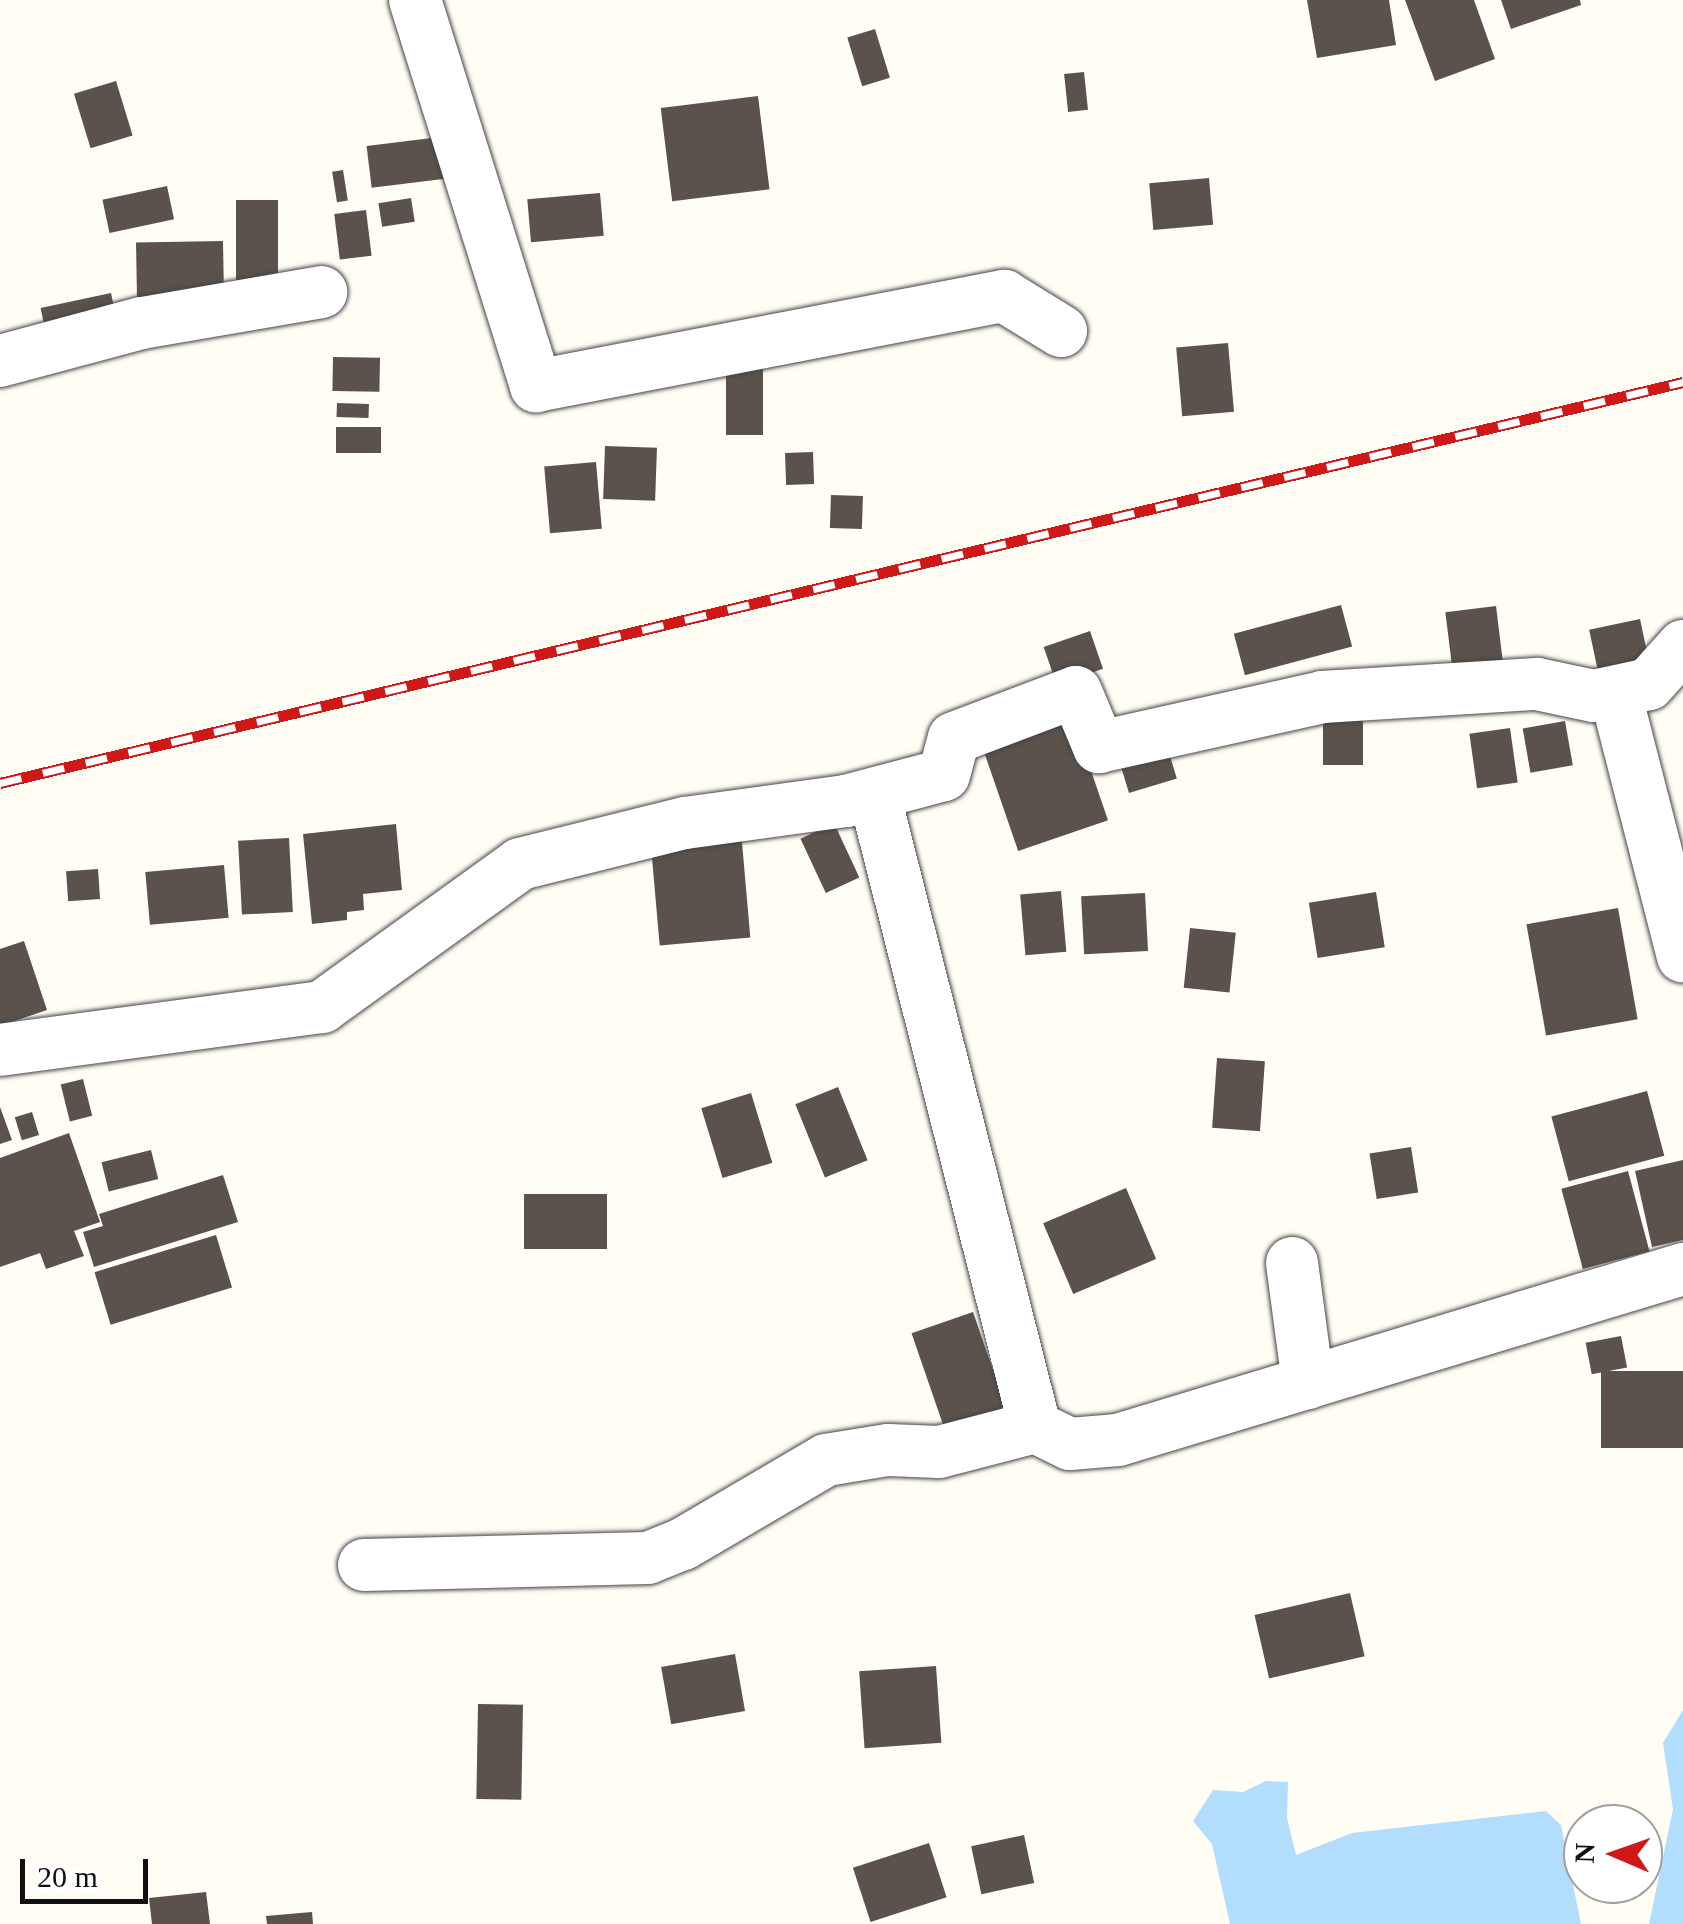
<!DOCTYPE html>
<html>
<head>
<meta charset="utf-8">
<style>
  body { margin:0 }
  #map { position:relative; width:1683px; height:1924px; overflow:hidden; background:#fffdf4; font-family:"Times New Roman",serif }
  div>[style] { position:absolute }
  .water>* { inset:0; background:#b3ddfc }
  .building>* { inset:0; background:#5b524c; transform-origin:0 0 }
  .roads { filter:drop-shadow(0 0 2px #444) drop-shadow(0 0 2px #444) }
  .minor>* { height:52px; margin:-26px; padding:0 26px; transform-origin:26px; border-radius:26px; background:#fff }
  .rail>* { height:11px; margin-top:-5.5px; transform-origin:0; background:repeating-linear-gradient(90deg,#fff 0 22px,#d11819 0 44px); box-sizing:border-box; border-block:2px solid #d11819 }
  span { translate:-50% -50%; white-space:nowrap; text-align:center; line-height:1.15; -webkit-text-stroke:10px #fff; paint-order:stroke }
  .north { position:absolute; left:1563px; top:1804px; width:100px; height:100px; box-sizing:border-box; background:#fff; border:2px solid #a0a0a0; border-radius:50%; rotate:272deg; font-size:28px; font-weight:700; line-height:40px; text-align:center; color:#111 }
  .north::after { content:''; display:block; margin:auto; width:35px; height:45px; background:#d11819; clip-path:polygon(50% 0,100% 100%,50% 72%,0 100%) }
  .scale { position:absolute; left:20px; top:1859px; width:128px; height:45px; box-sizing:border-box; border:5px solid #111; border-top:0; padding-left:12px; font-size:30px; line-height:35px; white-space:nowrap; color:#111; -webkit-text-stroke:8px #fff; paint-order:stroke }
</style>
</head>
<body>
<div id="map">
  <div class="water">
    <div style="clip-path:polygon(1683px 1710px,1683px 1924px,1649px 1924px,1673px 1809px,1663px 1743px)"></div>
    <div style="clip-path:polygon(1266px 1781px,1288px 1782px,1287px 1818px,1296px 1855px,1352px 1833px,1546px 1811px,1561px 1825px,1581px 1924px,1230px 1924px,1212px 1844px,1193px 1821px,1213px 1790px,1243px 1792px)"></div>
  </div>
  <div class="building">
    <div style="clip-path:polygon(1307px 0,1389px 0,1396px 45px,1317px 58px)"></div>
    <div style="clip-path:polygon(1405px 0,1474px 0,1495px 59px,1435px 81px)"></div>
    <div style="clip-path:polygon(1501px 0,1580px 0,1581px 5px,1511px 29px)"></div>
    <div style="left:875px;top:29px;width:51px;height:29px;rotate:73deg"></div>
    <div style="left:1084px;top:72px;width:38px;height:20px;rotate:84deg"></div>
    <div style="left:116px;top:81px;width:57px;height:44px;rotate:73deg"></div>
    <div style="left:758px;top:96px;width:94px;height:98px;rotate:83deg"></div>
    <div style="left:440px;top:137px;width:42px;height:74px;rotate:83deg"></div>
    <div style="left:343px;top:170px;width:31px;height:11px;rotate:81deg"></div>
    <div style="left:1209px;top:178px;width:47px;height:60px;rotate:85deg"></div>
    <div style="left:167px;top:186px;width:34px;height:66px;rotate:78deg"></div>
    <div style="left:600px;top:193px;width:43px;height:73px;rotate:85deg"></div>
    <div style="left:411px;top:198px;width:24px;height:33px;rotate:81deg"></div>
    <div style="left:236px;top:200px;width:42px;height:82px"></div>
    <div style="left:366px;top:210px;width:46px;height:32px;rotate:83deg"></div>
    <div style="left:223px;top:241px;width:61px;height:87px;rotate:89deg"></div>
    <div style="left:111px;top:293px;width:34px;height:72px;rotate:78deg"></div>
    <div style="left:1228px;top:343px;width:69px;height:52px;rotate:85deg"></div>
    <div style="left:333px;top:357px;width:47px;height:34px;rotate:1deg"></div>
    <div style="left:726px;top:369px;width:37px;height:66px"></div>
    <div style="left:337px;top:403px;width:32px;height:14px;rotate:2deg"></div>
    <div style="left:336px;top:427px;width:45px;height:26px"></div>
    <div style="left:605px;top:446px;width:52px;height:53px;rotate:2deg"></div>
    <div style="left:813px;top:452px;width:32px;height:28px;rotate:88deg"></div>
    <div style="left:596px;top:462px;width:67px;height:52px;rotate:85deg"></div>
    <div style="left:831px;top:495px;width:32px;height:33px;rotate:2deg"></div>
    <div style="left:1341px;top:605px;width:43px;height:111px;rotate:75deg"></div>
    <div style="left:1496px;top:606px;width:66px;height:51px;rotate:83deg"></div>
    <div style="left:1640px;top:619px;width:49px;height:52px;rotate:78deg"></div>
    <div style="left:1090px;top:631px;width:40px;height:49px;rotate:71deg"></div>
    <div style="left:1067px;top:701px;width:126px;height:95px;rotate:71deg"></div>
    <div style="left:1323px;top:714px;width:40px;height:51px"></div>
    <div style="left:1565px;top:721px;width:45px;height:43px;rotate:80deg"></div>
    <div style="left:1510px;top:728px;width:55px;height:41px;rotate:82deg"></div>
    <div style="left:1166px;top:743px;width:37px;height:50px;rotate:73deg"></div>
    <div style="left:834px;top:823px;width:60px;height:37px;rotate:65deg"></div>
    <div style="clip-path:polygon(396px 824px,402px 890px,363px 894px,364px 910px,347px 912px,347px 920px,312px 924px,303px 834px)"></div>
    <div style="left:741px;top:831px;width:107px;height:91px;rotate:85deg"></div>
    <div style="left:289px;top:838px;width:74px;height:51px;rotate:87deg"></div>
    <div style="left:224px;top:865px;width:53px;height:79px;rotate:85deg"></div>
    <div style="left:98px;top:869px;width:30px;height:32px;rotate:86deg"></div>
    <div style="left:1061px;top:891px;width:61px;height:41px;rotate:85deg"></div>
    <div style="left:1376px;top:892px;width:56px;height:68px;rotate:81deg"></div>
    <div style="left:1145px;top:893px;width:58px;height:64px;rotate:87deg"></div>
    <div style="left:1618px;top:908px;width:113px;height:93px;rotate:80deg"></div>
    <div style="left:1190px;top:928px;width:46px;height:60px;rotate:6deg"></div>
    <div style="clip-path:polygon(24px 941px,47px 1010px,0 1026px,0 949px)"></div>
    <div style="left:1217px;top:1058px;width:48px;height:70px;rotate:4deg"></div>
    <div style="left:83px;top:1079px;width:38px;height:23px;rotate:76deg"></div>
    <div style="left:838px;top:1087px;width:79px;height:46px;rotate:68deg"></div>
    <div style="left:1647px;top:1091px;width:67px;height:99px;rotate:75deg"></div>
    <div style="left:751px;top:1093px;width:73px;height:52px;rotate:73deg"></div>
    <div style="clip-path:polygon(0 1107px,12px 1140px,0 1144px)"></div>
    <div style="left:32px;top:1112px;width:24px;height:18px;rotate:73deg"></div>
    <div style="clip-path:polygon(69px 1133px,100px 1222px,74px 1231px,84px 1256px,46px 1269px,40px 1253px,0 1267px,0 1158px)"></div>
    <div style="left:1411px;top:1147px;width:46px;height:42px;rotate:81deg"></div>
    <div style="left:151px;top:1150px;width:30px;height:51px;rotate:76deg"></div>
    <div style="clip-path:polygon(1683px 1160px,1683px 1240px,1652px 1247px,1635px 1171px)"></div>
    <div style="left:1628px;top:1171px;width:83px;height:69px;rotate:75deg"></div>
    <div style="clip-path:polygon(223px 1175px,238px 1222px,94px 1267px,83px 1232px,103px 1226px,99px 1214px)"></div>
    <div style="left:1126px;top:1188px;width:77px;height:90px;rotate:67deg"></div>
    <div style="left:607px;top:1194px;width:55px;height:83px;rotate:90deg"></div>
    <div style="left:216px;top:1235px;width:55px;height:127px;rotate:73deg"></div>
    <div style="left:973px;top:1312px;width:110px;height:65px;rotate:71deg"></div>
    <div style="left:1621px;top:1336px;width:32px;height:36px;rotate:79deg"></div>
    <div style="left:1683px;top:1371px;width:77px;height:82px;rotate:90deg"></div>
    <div style="left:1350px;top:1593px;width:65px;height:98px;rotate:77deg"></div>
    <div style="left:735px;top:1654px;width:58px;height:75px;rotate:80deg"></div>
    <div style="left:936px;top:1666px;width:77px;height:77px;rotate:86deg"></div>
    <div style="left:478px;top:1704px;width:45px;height:95px;rotate:1deg"></div>
    <div style="left:1024px;top:1835px;width:49px;height:54px;rotate:78deg"></div>
    <div style="left:929px;top:1843px;width:57px;height:80px;rotate:72deg"></div>
    <div style="clip-path:polygon(206px 1892px,210px 1924px,152px 1924px,149px 1898px)"></div>
    <div style="clip-path:polygon(312px 1912px,313px 1924px,267px 1924px,266px 1916px)"></div>
  </div>
  <div class="roads">
    <div class="minor">
      <div style="left:415px;top:0;width:405px;rotate:72.6deg"></div>
      <div style="left:536px;top:386px;width:477px;rotate:-10.9deg"></div>
      <div style="left:1004px;top:296px;width:67px;rotate:31.6deg"></div>
      <div style="left:0;top:361px;width:147px;rotate:-15deg"></div>
      <div style="left:142px;top:323px;width:182px;rotate:-9.8deg"></div>
      <div style="left:1615px;top:692px;width:273px;rotate:75.6deg"></div>
      <div style="left:874px;top:794px;width:653px;rotate:75.73deg"></div>
      <div style="left:1035px;top:1427px;width:39px;rotate:26deg"></div>
      <div style="left:1070px;top:1444px;width:48px;rotate:-4.8deg"></div>
      <div style="left:1118px;top:1440px;width:590px;rotate:-16.84deg"></div>
      <div style="left:0;top:1050px;width:325px;rotate:-7.6deg"></div>
      <div style="left:322px;top:1007px;width:244px;rotate:-35.8deg"></div>
      <div style="left:520px;top:864px;width:170px;rotate:-14deg"></div>
      <div style="left:685px;top:823px;width:162px;rotate:-7.8deg"></div>
      <div style="left:846px;top:801px;width:101px;rotate:-14.9deg"></div>
      <div style="left:944px;top:775px;width:38px;rotate:-75deg"></div>
      <div style="left:954px;top:738px;width:130px;rotate:-20.7deg"></div>
      <div style="left:1076px;top:692px;width:60px;rotate:67.3deg"></div>
      <div style="left:1099px;top:747px;width:229px;rotate:-12.6deg"></div>
      <div style="left:1322px;top:697px;width:215px;rotate:-3.5deg"></div>
      <div style="left:1537px;top:684px;width:58px;rotate:11.9deg"></div>
      <div style="left:1594px;top:696px;width:56px;rotate:-12.3deg"></div>
      <div style="left:1649px;top:684px;width:51px;rotate:-48.2deg"></div>
      <div style="left:1292px;top:1263px;width:121px;rotate:82.4deg"></div>
      <div style="left:364px;top:1565px;width:284px;rotate:-1.4deg"></div>
      <div style="left:648px;top:1558px;width:38px;rotate:-22deg"></div>
      <div style="left:683px;top:1544px;width:166px;rotate:-30.4deg"></div>
      <div style="left:826px;top:1460px;width:63px;rotate:-9.2deg"></div>
      <div style="left:888px;top:1450px;width:51px;rotate:2.2deg"></div>
      <div style="left:939px;top:1452px;width:99px;rotate:-14.6deg"></div>
    </div>
  </div>
  <div class="rail">
    <div style="left:0;top:783px;width:1730px;rotate:-13.4deg"></div>
  </div>
  <div class="north">N</div>
  <div class="scale">20 m</div>
</div>
</body>
</html>
